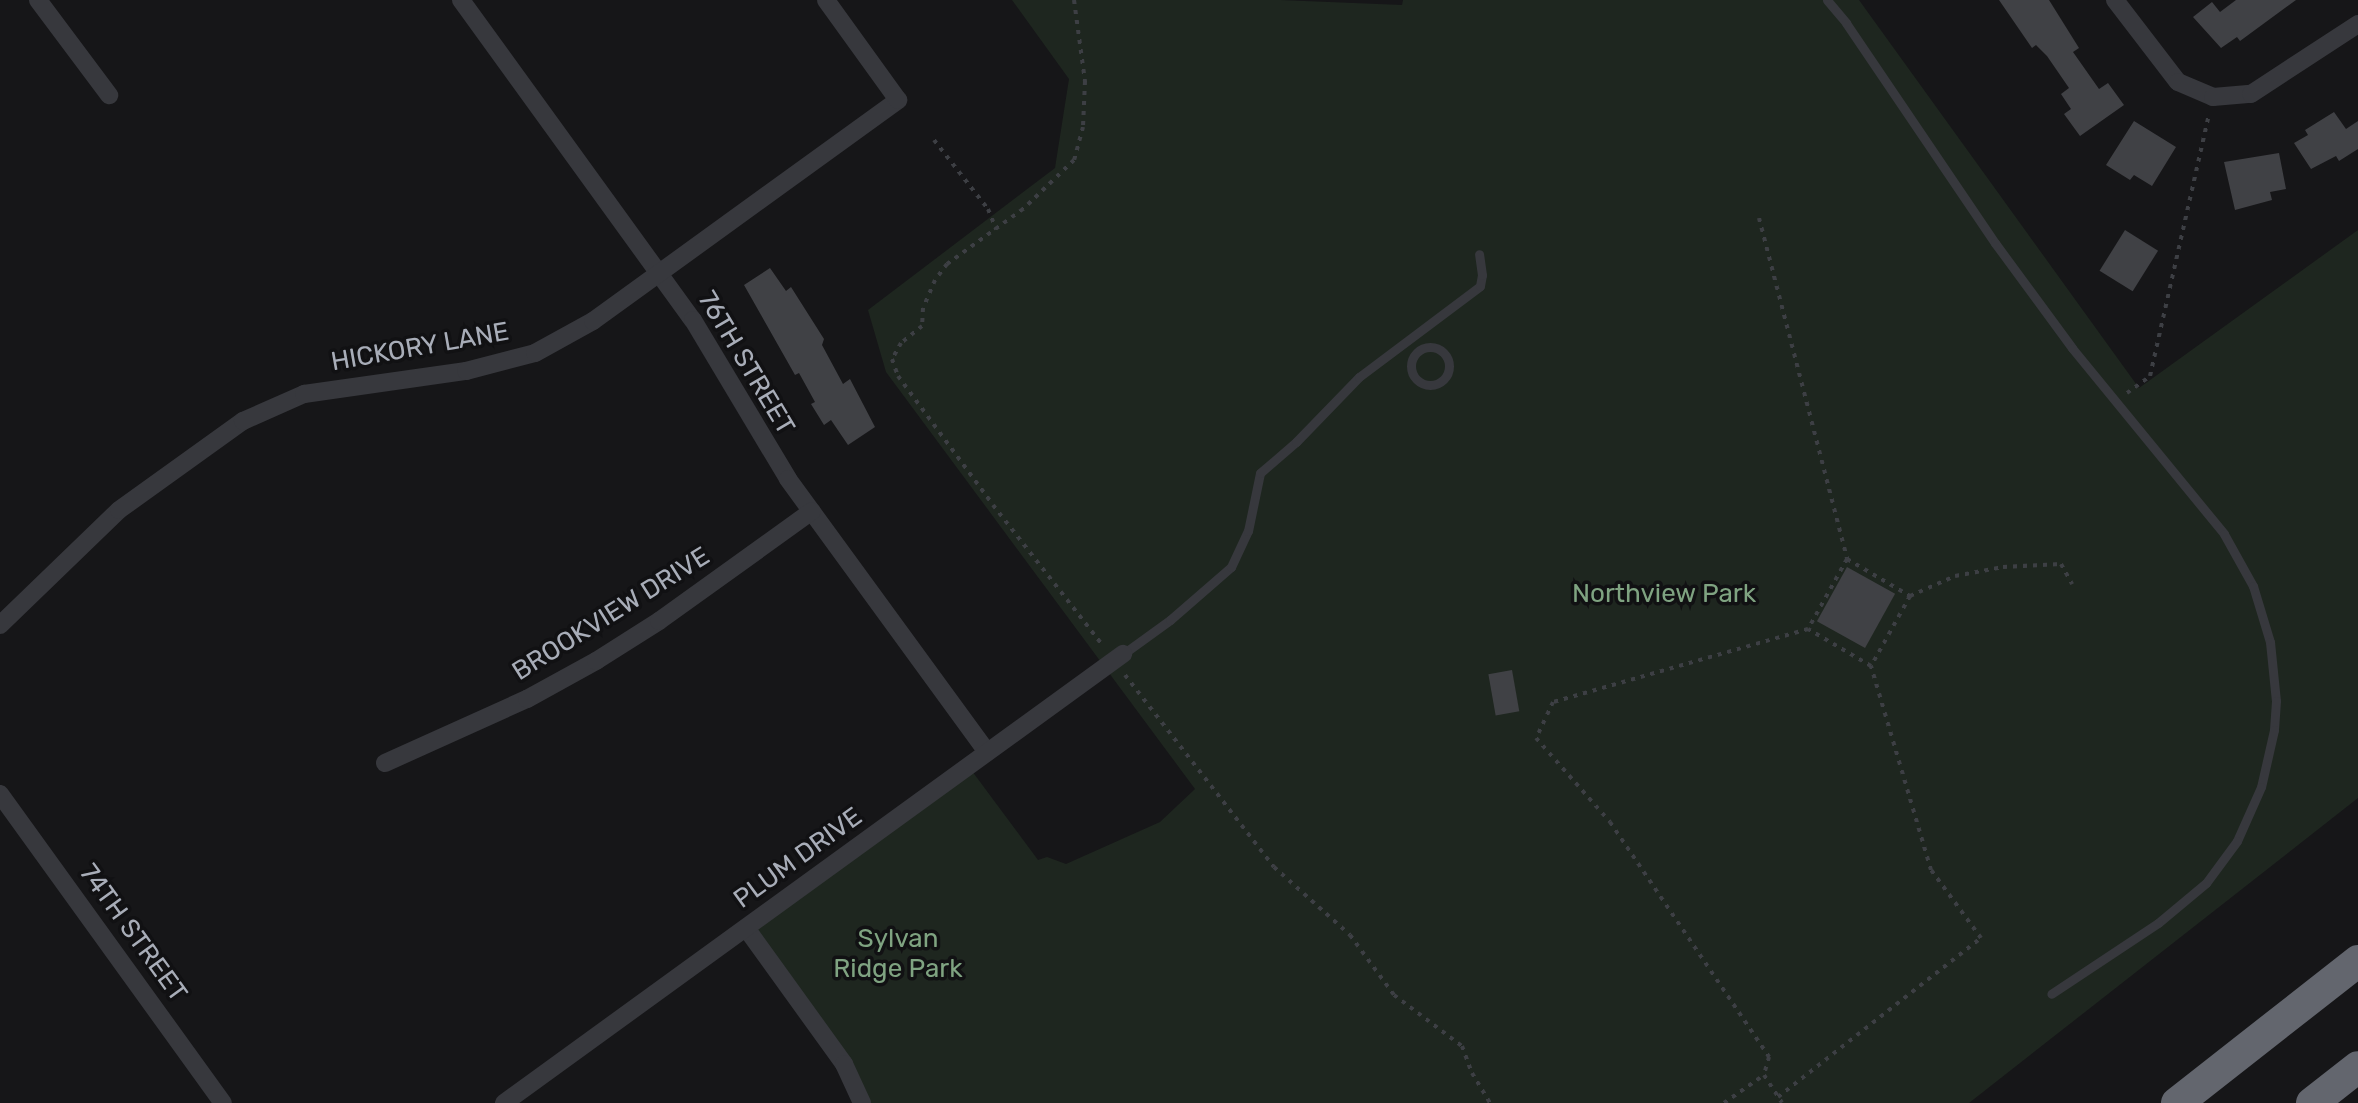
<!DOCTYPE html>
<html>
<head>
<meta charset="utf-8">
<style>
  body { margin:0 }
  #map { position:relative; width:2358px; height:1103px; overflow:hidden; background:#161618; font-family:Rubik,sans-serif }
  div>[style] { position:absolute }
  .green>* { inset:0; background:#1e261f }
  .building>* { inset:0; background:#404145; transform-origin:0 0 }
  .path>* { height:4px; margin-top:-2px; transform-origin:0; background:repeating-linear-gradient(90deg,#3d3f44 0 4px,transparent 0 10px) }
  .service>* { height:9px; margin:-4.5px; padding:0 4.5px; transform-origin:4.5px; border-radius:4.5px; background:#37383d }
  .service>.ring { margin:-4.5px; padding:0; box-sizing:content-box; background:none; border:9px solid #37383d; border-radius:50% }
  .minor>* { height:18px; margin:-9px; padding:0 9px; transform-origin:9px; border-radius:9px; background:#37383d }
  .motorway>* { height:32px; margin:-16px; padding:0 16px; transform-origin:16px; border-radius:16px; background:#63666e }
  span { translate:-50% -50%; white-space:nowrap; text-align:center; line-height:1.15; -webkit-text-stroke:7px #111113; paint-order:stroke }
  .street-label { font-size:26px; color:#a8adb8 }
  .park-label { font-size:26px; color:#7fa381 }
</style>
</head>
<body>
<div id="map">
  <div class="green">
    <div style="clip-path:polygon(1012px 0,1280px 0,1402px 5px,1403px 0,1859px 0,2139px 388px,2358px 230px,2358px 798px,1969px 1103px,862px 1103px,746px 928px,969px 767px,1038px 860px,1047px 857px,1066px 864px,1160px 822px,1195px 789px,886px 372px,868px 310px,1055px 168px,1069px 79px)"></div>
  </div>
  <div class="building">
    <div style="clip-path:polygon(1999px 0,2049px 0,2079px 48px,2073px 52px,2099px 89px,2108px 83px,2124px 105px,2080px 136px,2064px 114px,2071px 109px,2061px 94px,2069px 88px,2047px 56px,2036px 45px,2032px 48px)"></div>
    <div style="clip-path:polygon(2236px 0,2296px 0,2240px 41px,2237px 37px,2221px 48px,2193px 17px,2212px 2px,2220px 12px)"></div>
    <div style="clip-path:polygon(2334px 112px,2346px 129px,2358px 121px,2358px 149px,2339px 161px,2336px 156px,2311px 169px,2294px 143px,2308px 135px,2305px 130px)"></div>
    <div style="clip-path:polygon(2134px 121px,2176px 147px,2152px 186px,2134px 175px,2130px 180px,2106px 165px)"></div>
    <div style="clip-path:polygon(2279px 153px,2286px 189px,2270px 192px,2272px 200px,2235px 210px,2224px 162px)"></div>
    <div style="left:2125px;top:230px;width:39px;height:48px;rotate:32deg"></div>
    <div style="clip-path:polygon(770px 268px,786px 291px,791px 287px,824px 339px,822px 345px,843px 384px,850px 379px,875px 427px,848px 445px,831px 420px,824px 425px,811px 404px,815px 402px,799px 373px,795px 375px,744px 285px)"></div>
    <div style="left:1847px;top:567px;width:55px;height:62px;rotate:29deg"></div>
    <div style="left:1512px;top:670px;width:42px;height:24px;rotate:80deg"></div>
  </div>
  <div class="path">
    <div style="left:1074px;top:0;width:82px;rotate:82.3deg"></div>
    <div style="left:1085px;top:81px;width:46px;rotate:92.5deg"></div>
    <div style="left:1083px;top:127px;width:34px;rotate:105deg"></div>
    <div style="left:1074px;top:160px;width:71px;rotate:136.1deg"></div>
    <div style="left:1023px;top:209px;width:94px;rotate:144.1deg"></div>
    <div style="left:947px;top:264px;width:20px;rotate:127deg"></div>
    <div style="left:935px;top:280px;width:30px;rotate:113deg"></div>
    <div style="left:923px;top:308px;width:18px;rotate:93deg"></div>
    <div style="left:922px;top:326px;width:27px;rotate:141deg"></div>
    <div style="left:901px;top:343px;width:18px;rotate:119deg"></div>
    <div style="left:892px;top:359px;width:18px;rotate:71deg"></div>
    <div style="left:898px;top:376px;width:160px;rotate:53.6deg"></div>
    <div style="left:993px;top:505px;width:179px;rotate:52deg"></div>
    <div style="left:934px;top:140px;width:88px;rotate:52deg"></div>
    <div style="left:988px;top:209px;width:22px;rotate:68deg"></div>
    <div style="left:1759px;top:218px;width:352px;rotate:75.5deg"></div>
    <div style="left:1847px;top:559px;width:80px;rotate:119.1deg"></div>
    <div style="left:1808px;top:629px;width:265px;rotate:164deg"></div>
    <div style="left:1553px;top:702px;width:40px;rotate:115deg"></div>
    <div style="left:1536px;top:738px;width:112px;rotate:48.6deg"></div>
    <div style="left:1610px;top:822px;width:284px;rotate:55.9deg"></div>
    <div style="left:1769px;top:1057px;width:19px;rotate:106deg"></div>
    <div style="left:1764px;top:1075px;width:33px;rotate:57deg"></div>
    <div style="left:2127px;top:393px;width:29px;rotate:-36deg"></div>
    <div style="left:2150px;top:376px;width:268px;rotate:-77.3deg"></div>
    <div style="left:1847px;top:559px;width:73px;rotate:30.4deg"></div>
    <div style="left:1910px;top:596px;width:80px;rotate:119.1deg"></div>
    <div style="left:1910px;top:596px;width:49px;rotate:-24deg"></div>
    <div style="left:1955px;top:576px;width:49px;rotate:-10.6deg"></div>
    <div style="left:2003px;top:567px;width:58px;rotate:-3deg"></div>
    <div style="left:2061px;top:564px;width:23px;rotate:61deg"></div>
    <div style="left:1125px;top:675px;width:243px;rotate:52.2deg"></div>
    <div style="left:1274px;top:867px;width:102px;rotate:41.8deg"></div>
    <div style="left:1350px;top:935px;width:74px;rotate:53.7deg"></div>
    <div style="left:1394px;top:995px;width:85px;rotate:36.9deg"></div>
    <div style="left:1462px;top:1046px;width:29px;rotate:70deg"></div>
    <div style="left:1472px;top:1073px;width:35px;rotate:59deg"></div>
    <div style="left:1778px;top:1097px;width:258px;rotate:-38.1deg"></div>
    <div style="left:1981px;top:938px;width:84px;rotate:-126.3deg"></div>
    <div style="left:1931px;top:870px;width:213px;rotate:-106.4deg"></div>
    <div style="left:1871px;top:666px;width:73px;rotate:-149.6deg"></div>
    <div style="left:1724px;top:1103px;width:49px;rotate:-35deg"></div>
  </div>
  <div class="service">
    <div style="left:1827px;top:0;width:30px;rotate:50deg"></div>
    <div style="left:1846px;top:23px;width:266px;rotate:55.9deg"></div>
    <div style="left:1995px;top:243px;width:130px;rotate:53.7deg"></div>
    <div style="left:2072px;top:348px;width:240px;rotate:50.7deg"></div>
    <div style="left:2224px;top:534px;width:60px;rotate:60.9deg"></div>
    <div style="left:2253px;top:586px;width:59px;rotate:73.1deg"></div>
    <div style="left:2270px;top:642px;width:59px;rotate:84.2deg"></div>
    <div style="left:2276px;top:701px;width:29px;rotate:94deg"></div>
    <div style="left:2274px;top:730px;width:58px;rotate:102.8deg"></div>
    <div style="left:2261px;top:787px;width:59px;rotate:114deg"></div>
    <div style="left:2237px;top:841px;width:52px;rotate:126.4deg"></div>
    <div style="left:2206px;top:883px;width:62px;rotate:140.2deg"></div>
    <div style="left:2158px;top:923px;width:128px;rotate:146.4deg"></div>
    <div class="ring" style="left:1411px;top:347px;width:29px;height:29px"></div>
    <div style="left:1123px;top:654px;width:58px;rotate:-35.9deg"></div>
    <div style="left:1170px;top:620px;width:81px;rotate:-41deg"></div>
    <div style="left:1231px;top:567px;width:40px;rotate:-65deg"></div>
    <div style="left:1248px;top:531px;width:59px;rotate:-78.3deg"></div>
    <div style="left:1260px;top:473px;width:48px;rotate:-40.7deg"></div>
    <div style="left:1296px;top:442px;width:91px;rotate:-45.9deg"></div>
    <div style="left:1359px;top:377px;width:151px;rotate:-36.9deg"></div>
    <div style="left:1480px;top:286px;width:11px;rotate:-80deg"></div>
    <div style="left:1482px;top:275px;width:21px;rotate:-98deg"></div>
  </div>
  <div class="minor">
    <div style="left:38px;top:0;width:119px;rotate:53.2deg"></div>
    <div style="left:461px;top:0;width:395px;rotate:54.1deg"></div>
    <div style="left:693px;top:320px;width:185px;rotate:59.1deg"></div>
    <div style="left:788px;top:479px;width:338px;rotate:53.9deg"></div>
    <div style="left:2115px;top:0;width:103px;rotate:52.5deg"></div>
    <div style="left:2178px;top:82px;width:38px;rotate:23deg"></div>
    <div style="left:2213px;top:97px;width:38px;rotate:-5deg"></div>
    <div style="left:2251px;top:94px;width:128px;rotate:-33.2deg"></div>
    <div style="left:0;top:625px;width:165px;rotate:-44deg"></div>
    <div style="left:119px;top:510px;width:153px;rotate:-35.7deg"></div>
    <div style="left:243px;top:421px;width:67px;rotate:-23.9deg"></div>
    <div style="left:304px;top:394px;width:164px;rotate:-8.1deg"></div>
    <div style="left:466px;top:371px;width:71px;rotate:-14.6deg"></div>
    <div style="left:535px;top:353px;width:66px;rotate:-28.9deg"></div>
    <div style="left:593px;top:321px;width:377px;rotate:-35.9deg"></div>
    <div style="left:898px;top:100px;width:123px;rotate:-125.8deg"></div>
    <div style="left:385px;top:763px;width:156px;rotate:-24.3deg"></div>
    <div style="left:527px;top:699px;width:79px;rotate:-28.8deg"></div>
    <div style="left:596px;top:661px;width:75px;rotate:-32.4deg"></div>
    <div style="left:659px;top:621px;width:188px;rotate:-35.7deg"></div>
    <div style="left:0;top:794px;width:381px;rotate:54.2deg"></div>
    <div style="left:746px;top:928px;width:168px;rotate:54.2deg"></div>
    <div style="left:844px;top:1064px;width:43px;rotate:65.2deg"></div>
    <div style="left:504px;top:1103px;width:765px;rotate:-35.96deg"></div>
  </div>
  <div class="motorway">
    <div style="left:2177px;top:1103px;width:230px;rotate:-38.1deg"></div>
    <div style="left:2312px;top:1103px;width:58px;rotate:-38deg"></div>
  </div>
  <div class="street-label">
    <span style="left:420px;top:347px;rotate:-10deg">HICKORY LANE</span>
    <span style="left:746px;top:363px;rotate:59deg">76TH STREET</span>
    <span style="left:611px;top:614px;rotate:-32deg">BROOKVIEW DRIVE</span>
    <span style="left:798px;top:858px;rotate:-36deg">PLUM DRIVE</span>
    <span style="left:133px;top:933px;rotate:54deg">74TH STREET</span>
  </div>
  <div class="park-label">
    <span style="left:1664px;top:594px">Northview Park</span>
    <span style="left:898px;top:954px">Sylvan<br>Ridge Park</span>
  </div>
</div>
</body>
</html>
